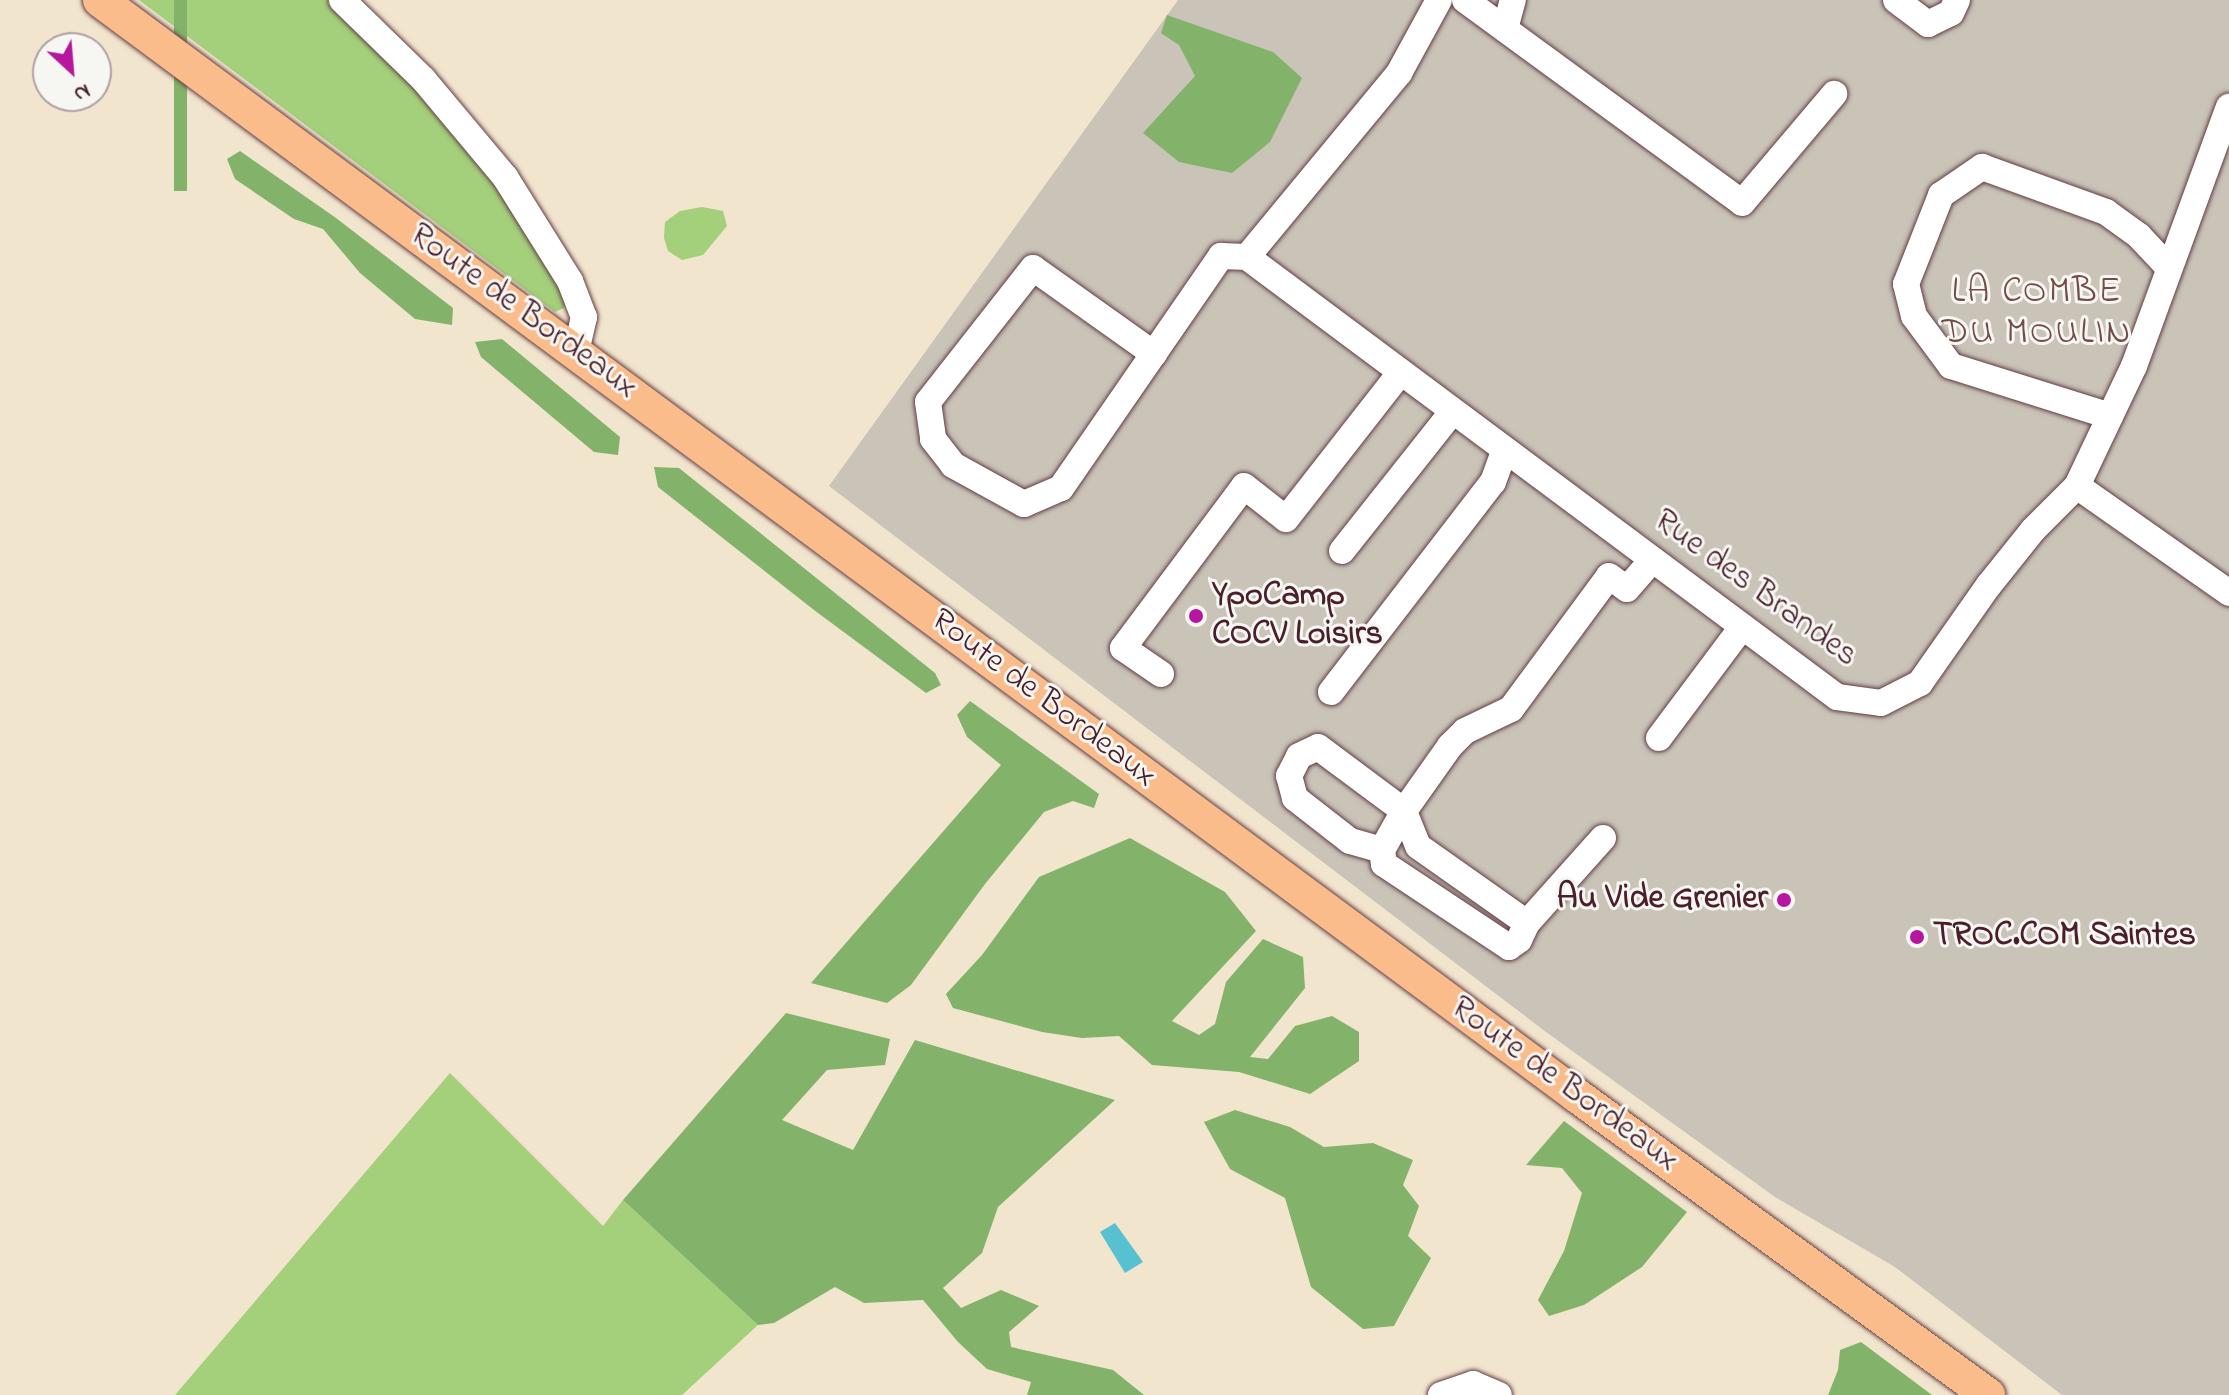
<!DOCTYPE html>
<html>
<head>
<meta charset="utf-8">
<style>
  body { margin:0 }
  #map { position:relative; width:2229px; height:1395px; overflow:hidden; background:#f2e5ce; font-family:"Indie Flower",sans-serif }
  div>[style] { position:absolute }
  .industrial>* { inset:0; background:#c9c3b8 }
  .green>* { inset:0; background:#a4cf7b }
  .forest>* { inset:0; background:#83b26b; transform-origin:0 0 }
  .water>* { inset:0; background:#57c1d2 }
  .roads { filter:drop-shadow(0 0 2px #633d43) drop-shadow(0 0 2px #633d43) }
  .minor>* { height:26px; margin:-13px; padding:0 13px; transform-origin:13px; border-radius:13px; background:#fff }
  .major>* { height:34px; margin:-17px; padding:0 17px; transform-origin:17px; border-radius:17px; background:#fabc8b }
  .dots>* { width:22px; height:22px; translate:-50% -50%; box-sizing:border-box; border:4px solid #f6f6f2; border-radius:50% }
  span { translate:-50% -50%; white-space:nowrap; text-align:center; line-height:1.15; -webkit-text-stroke:6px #f6f6f2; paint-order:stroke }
  .street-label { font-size:34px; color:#4a1f2b }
  .poi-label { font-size:34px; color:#4a1f2b; font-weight:700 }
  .left { translate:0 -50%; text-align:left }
  .right { translate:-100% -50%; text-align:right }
  .neighbourhood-label { font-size:36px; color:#764a46; letter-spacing:2px }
  .north { position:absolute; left:32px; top:32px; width:80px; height:80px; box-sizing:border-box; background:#f6f6f2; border:2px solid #b1a0a2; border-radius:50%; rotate:154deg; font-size:22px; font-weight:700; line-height:32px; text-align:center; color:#4a1f2b }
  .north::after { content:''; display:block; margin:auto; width:28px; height:36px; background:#b5179e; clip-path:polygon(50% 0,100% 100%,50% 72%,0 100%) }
</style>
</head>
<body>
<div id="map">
  <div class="industrial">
    <div style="clip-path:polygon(1178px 0,2229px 0,2229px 1395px,2062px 1395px,1895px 1267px,1775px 1197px,1546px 1032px,829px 486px)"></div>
  </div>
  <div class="green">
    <div style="clip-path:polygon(139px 0,330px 0,501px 178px,568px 299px,564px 308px,555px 312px)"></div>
    <div style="clip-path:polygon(702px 207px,723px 211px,727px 226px,703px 255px,682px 260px,668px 251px,664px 238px,665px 222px,680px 211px)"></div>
    <div style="clip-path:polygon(450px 1073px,603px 1226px,623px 1200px,758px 1325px,682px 1395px,175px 1395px)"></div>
  </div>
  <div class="forest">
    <div style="left:174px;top:0;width:13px;height:191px"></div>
    <div style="clip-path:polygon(1167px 15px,1273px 52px,1302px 78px,1270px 142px,1232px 173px,1179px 162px,1143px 133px,1195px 76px,1179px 45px,1161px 33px)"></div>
    <div style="clip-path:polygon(240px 151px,336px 218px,453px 308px,452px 325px,415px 319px,360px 273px,323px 229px,294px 219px,235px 179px,227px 159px)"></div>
    <div style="clip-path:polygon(502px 339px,620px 437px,618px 455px,594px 452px,481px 357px,475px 342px)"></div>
    <div style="clip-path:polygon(654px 467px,679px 468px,935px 673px,941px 685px,926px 693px,814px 610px,658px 487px)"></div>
    <div style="clip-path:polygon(970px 701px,1099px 794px,1094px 808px,1073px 801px,1044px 812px,985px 884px,911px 985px,887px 1003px,811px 983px,1001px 765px,967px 737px,957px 715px)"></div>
    <div style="clip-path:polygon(1130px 838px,1225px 892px,1256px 931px,1172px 1021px,1199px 1035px,1215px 1024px,1226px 982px,1263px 939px,1303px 957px,1305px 988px,1250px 1057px,1268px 1059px,1295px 1026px,1332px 1016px,1359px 1032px,1359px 1061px,1310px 1094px,1239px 1072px,1152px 1065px,1119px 1036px,1082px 1038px,1042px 1032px,953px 1008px,946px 994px,982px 955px,1039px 877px)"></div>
    <div style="clip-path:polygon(786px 1013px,890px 1039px,885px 1065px,827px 1070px,782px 1120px,853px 1150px,915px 1040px,1115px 1100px,998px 1207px,982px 1253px,943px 1288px,961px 1308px,1001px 1290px,1039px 1306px,1009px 1332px,1011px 1347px,1113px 1370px,1144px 1395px,1027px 1395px,1031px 1382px,987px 1369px,958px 1342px,923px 1300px,864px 1303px,835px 1287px,774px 1323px,758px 1325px,623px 1200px)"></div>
    <div style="clip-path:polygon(1235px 1110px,1290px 1127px,1324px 1147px,1373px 1143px,1413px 1160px,1403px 1185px,1419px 1206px,1408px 1236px,1431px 1258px,1394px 1326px,1363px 1329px,1311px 1287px,1285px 1198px,1230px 1169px,1204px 1122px)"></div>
    <div style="clip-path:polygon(1564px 1121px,1687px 1212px,1642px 1267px,1584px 1305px,1549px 1316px,1538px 1300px,1564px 1251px,1582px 1193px,1562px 1168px,1526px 1165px)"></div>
    <div style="clip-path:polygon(1861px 1342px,1932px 1395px,1828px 1395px,1838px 1370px,1840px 1350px)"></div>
  </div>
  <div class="water">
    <div style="clip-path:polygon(1115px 1223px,1143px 1262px,1125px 1273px,1100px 1232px)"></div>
  </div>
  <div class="roads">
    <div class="minor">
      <div style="left:342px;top:0;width:113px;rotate:44.3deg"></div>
      <div style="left:423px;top:79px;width:128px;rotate:50.1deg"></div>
      <div style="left:505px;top:177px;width:123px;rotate:58deg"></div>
      <div style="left:570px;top:281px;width:39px;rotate:69deg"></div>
      <div style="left:584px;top:317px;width:35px;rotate:103deg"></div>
      <div style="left:1465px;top:0;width:343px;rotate:36.2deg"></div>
      <div style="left:1742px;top:203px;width:143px;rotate:-49.8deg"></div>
      <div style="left:1896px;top:0;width:40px;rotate:37deg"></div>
      <div style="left:1928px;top:24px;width:25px;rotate:-26deg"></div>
      <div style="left:1951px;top:13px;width:14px;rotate:-65deg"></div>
      <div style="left:1505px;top:29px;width:30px;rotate:-75deg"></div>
      <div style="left:1247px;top:257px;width:736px;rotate:36.71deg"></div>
      <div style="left:1837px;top:697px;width:44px;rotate:7.8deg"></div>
      <div style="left:1881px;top:703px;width:44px;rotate:-27.1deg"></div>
      <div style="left:1920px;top:683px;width:120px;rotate:-54.9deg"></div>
      <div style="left:1989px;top:585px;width:70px;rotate:-51.3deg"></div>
      <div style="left:2033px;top:530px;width:62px;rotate:-45deg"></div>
      <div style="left:2077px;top:486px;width:133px;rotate:-64.6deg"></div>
      <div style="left:2134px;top:366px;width:276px;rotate:-69.9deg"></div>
      <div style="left:1247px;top:257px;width:239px;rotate:-50.4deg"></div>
      <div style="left:1399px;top:73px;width:83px;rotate:-61.3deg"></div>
      <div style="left:1154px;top:354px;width:148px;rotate:-144.6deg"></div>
      <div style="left:1033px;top:268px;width:170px;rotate:128.1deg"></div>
      <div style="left:928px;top:402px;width:37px;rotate:82deg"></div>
      <div style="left:933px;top:439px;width:33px;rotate:52deg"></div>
      <div style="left:953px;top:465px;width:81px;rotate:28.8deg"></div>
      <div style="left:1024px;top:504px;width:40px;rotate:-23.4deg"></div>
      <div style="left:1061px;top:488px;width:282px;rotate:-55.4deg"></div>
      <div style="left:1221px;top:256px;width:26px;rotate:2deg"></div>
      <div style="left:2110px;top:416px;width:167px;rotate:-162.5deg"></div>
      <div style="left:1951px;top:366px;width:62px;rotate:-126.5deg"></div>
      <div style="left:1914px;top:316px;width:33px;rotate:-104deg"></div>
      <div style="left:1906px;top:284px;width:96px;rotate:-68.5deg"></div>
      <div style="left:1941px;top:195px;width:50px;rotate:-34.3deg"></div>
      <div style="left:1982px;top:167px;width:132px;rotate:19.9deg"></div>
      <div style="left:2106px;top:212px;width:41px;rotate:36deg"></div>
      <div style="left:2139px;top:236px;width:44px;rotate:46.8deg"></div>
      <div style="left:2077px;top:486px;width:186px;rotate:35.1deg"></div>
      <div style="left:1342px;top:551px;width:177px;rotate:-51.6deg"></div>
      <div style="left:1161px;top:674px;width:46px;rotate:-145.6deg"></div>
      <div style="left:1123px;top:648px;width:202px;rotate:-53.2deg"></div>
      <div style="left:1244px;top:486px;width:53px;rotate:38.2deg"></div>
      <div style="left:1286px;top:519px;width:185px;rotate:-52deg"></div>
      <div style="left:1331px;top:692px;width:265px;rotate:-52.4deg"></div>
      <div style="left:1493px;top:482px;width:33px;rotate:-70deg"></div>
      <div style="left:1659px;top:738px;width:139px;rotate:-53.2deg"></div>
      <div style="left:1603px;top:838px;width:114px;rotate:131.8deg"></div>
      <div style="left:1527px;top:923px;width:133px;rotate:-144.8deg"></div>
      <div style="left:1418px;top:846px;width:38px;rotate:-112deg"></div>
      <div style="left:1404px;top:811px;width:80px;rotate:-54.7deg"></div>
      <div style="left:1450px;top:746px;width:21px;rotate:-45deg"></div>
      <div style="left:1465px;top:731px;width:51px;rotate:-25.6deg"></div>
      <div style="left:1511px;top:709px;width:165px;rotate:-53.6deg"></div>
      <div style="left:1609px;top:576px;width:22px;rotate:36deg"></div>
      <div style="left:1627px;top:589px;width:38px;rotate:-49deg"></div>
      <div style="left:1382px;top:850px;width:33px;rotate:-164deg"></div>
      <div style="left:1350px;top:841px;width:70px;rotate:-142deg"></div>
      <div style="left:1295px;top:798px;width:23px;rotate:-105deg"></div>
      <div style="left:1289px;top:776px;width:22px;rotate:-63deg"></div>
      <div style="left:1299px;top:756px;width:21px;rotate:-25deg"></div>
      <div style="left:1318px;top:747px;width:107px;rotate:36.7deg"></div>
      <div style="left:1404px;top:811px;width:45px;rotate:119.4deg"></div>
      <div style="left:1382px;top:850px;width:14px;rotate:82deg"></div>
      <div style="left:1384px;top:864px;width:150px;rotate:33.6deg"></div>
      <div style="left:1509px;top:947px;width:12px;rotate:-35deg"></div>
      <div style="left:1519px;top:940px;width:19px;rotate:-65deg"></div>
      <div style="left:1441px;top:1395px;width:34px;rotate:-19deg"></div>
      <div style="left:1473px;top:1384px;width:28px;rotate:23deg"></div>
    </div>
    <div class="major">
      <div style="left:100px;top:0;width:1838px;rotate:36.57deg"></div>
      <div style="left:1576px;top:1095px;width:510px;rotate:36.06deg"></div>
    </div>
  </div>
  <div class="dots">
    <div style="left:1196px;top:616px;background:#b5179e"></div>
    <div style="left:1784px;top:900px;background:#b5179e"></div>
    <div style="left:1917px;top:937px;background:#b5179e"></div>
  </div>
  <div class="street-label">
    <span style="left:523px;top:312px;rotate:36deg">Route de Bordeaux</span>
    <span style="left:1755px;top:589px;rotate:36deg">Rue des Brandes</span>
    <span style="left:1043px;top:699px;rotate:37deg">Route de Bordeaux</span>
    <span style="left:1564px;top:1085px;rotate:36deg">Route de Bordeaux</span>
  </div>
  <div class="poi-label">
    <span class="left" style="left:1212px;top:616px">YpoCamp<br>COCV Loisirs</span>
    <span class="right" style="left:1768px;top:900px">Au Vide Grenier</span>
    <span class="left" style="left:1933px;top:937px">TROC.COM Saintes</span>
  </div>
  <div class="neighbourhood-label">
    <span style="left:2037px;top:313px">LA COMBE<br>DU MOULIN</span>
  </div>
  <div class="north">N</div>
</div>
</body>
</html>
